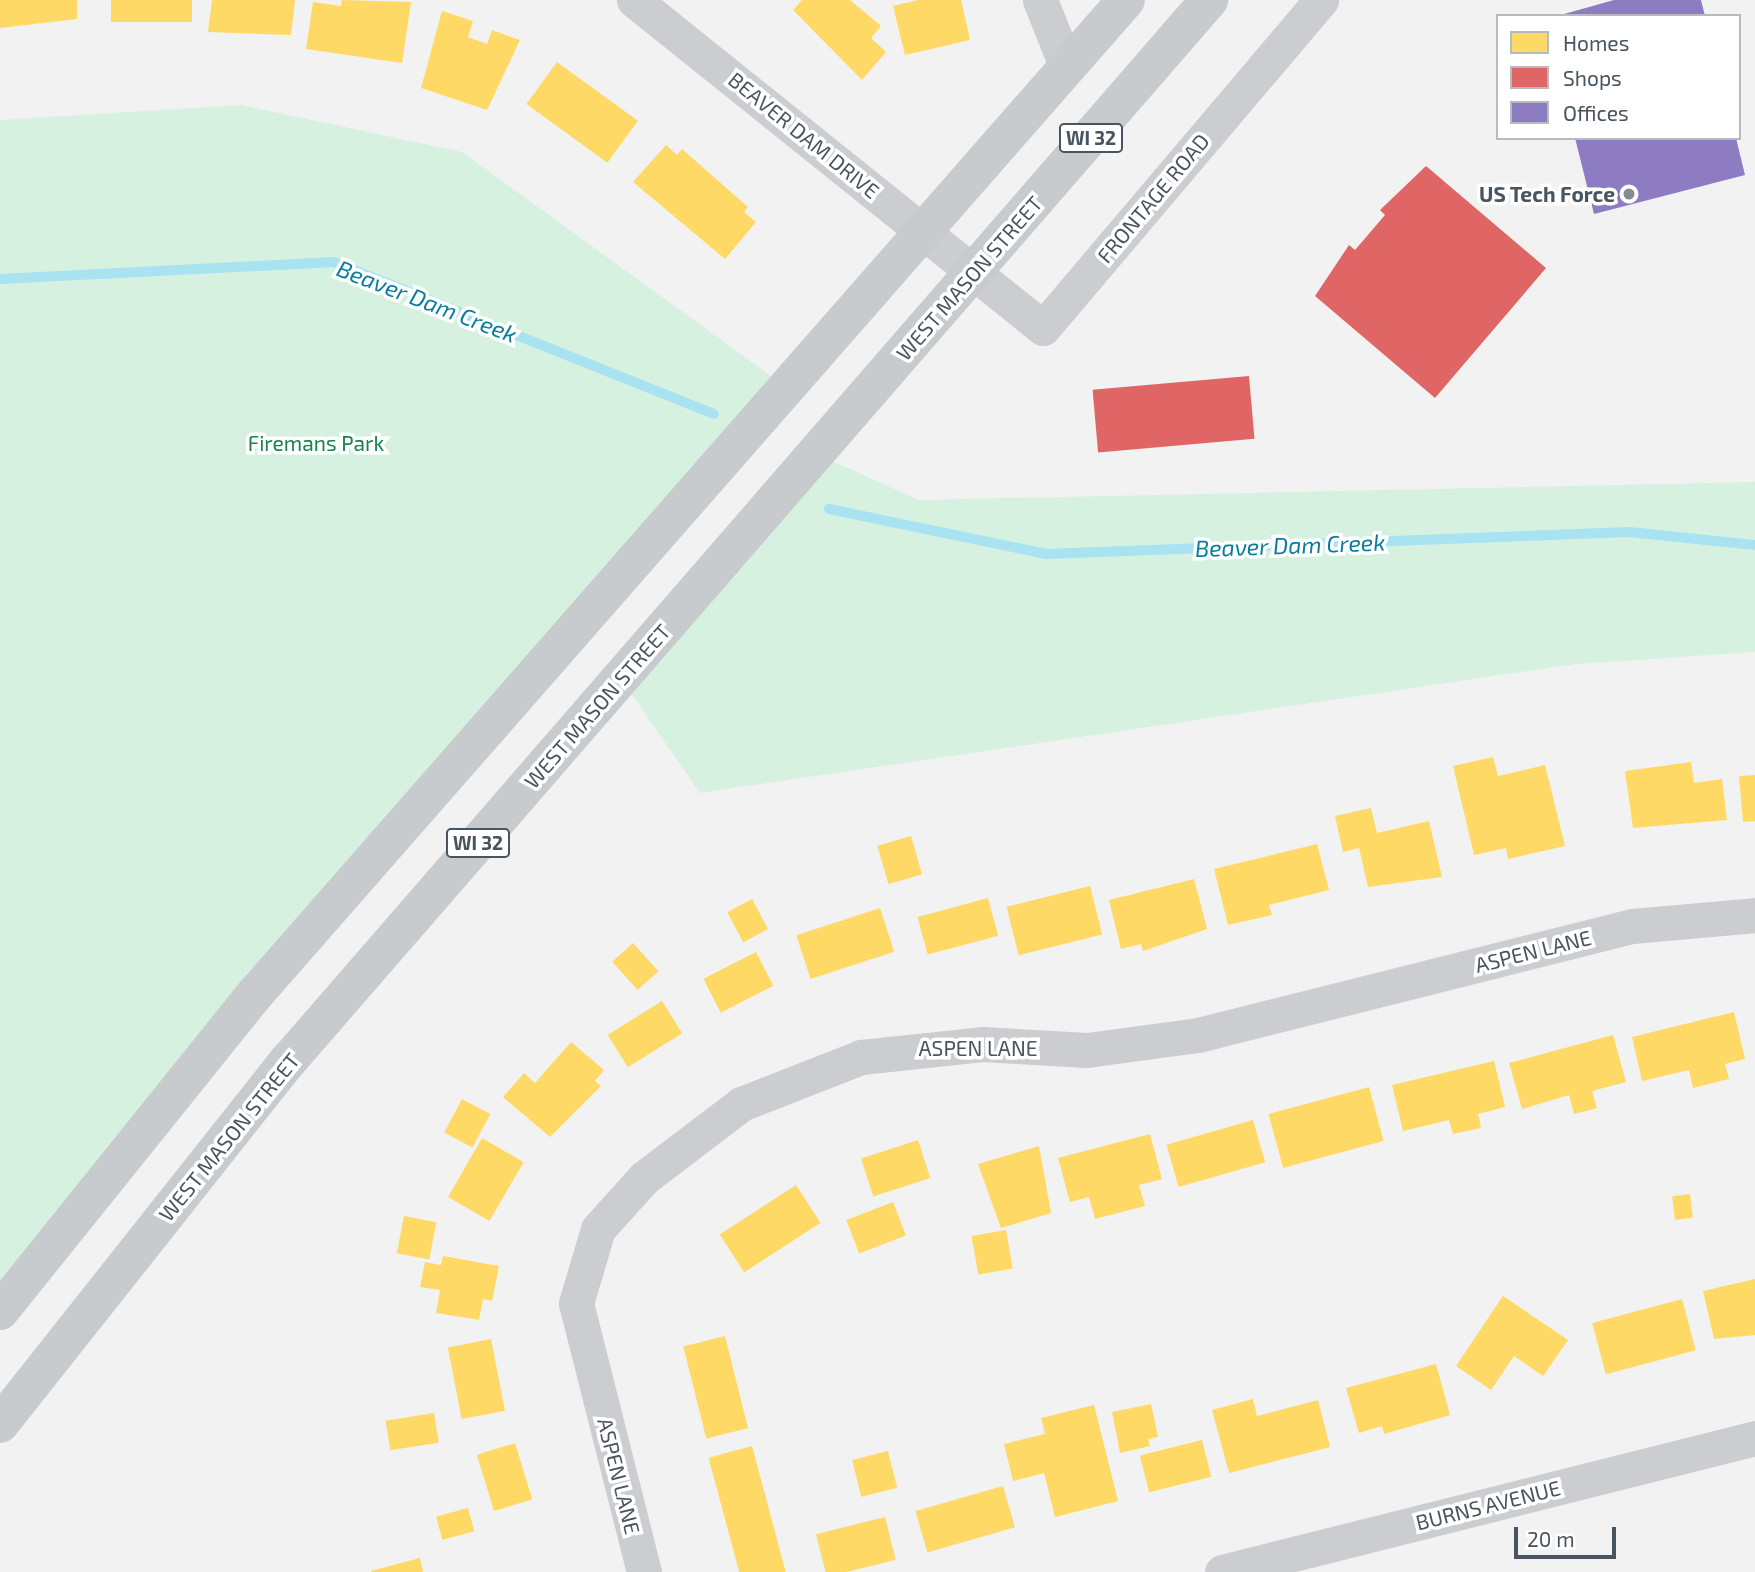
<!DOCTYPE html>
<html>
<head>
<meta charset="utf-8">
<style>
  body { margin:0 }
  #map { position:relative; width:1755px; height:1572px; overflow:hidden; background:#f2f2f2; font-family:"Exo 2",sans-serif }
  div>[style] { position:absolute }
  .green>* { inset:0; background:#d6f1e0 }
  .homes>* { inset:0; background:#ffd966; transform-origin:0 0 }
  .shops>* { inset:0; background:#e06666; transform-origin:0 0 }
  .offices>* { inset:0; background:#8e7cc3 }
  .stream>* { height:10px; margin:-5px; padding:0 5px; transform-origin:5px; border-radius:5px; background:#a9e2f1 }
  .minor>* { height:35px; margin:-17.5px; padding:0 17.5px; transform-origin:17.5px; border-radius:17.5px; background:#cbcdd0 }
  .major>* { height:38px; margin:-19px; padding:0 19px; transform-origin:19px; border-radius:19px; background:#c8cbce }
  .dots>* { width:19px; height:19px; translate:-50% -50%; box-sizing:border-box; border:4px solid #fff; border-radius:50% }
  span { translate:-50% -50%; white-space:nowrap; text-align:center; line-height:1.15; -webkit-text-stroke:7px #fff; paint-order:stroke }
  .shield-label span { padding:2px 5px; background:#fff; border:2px solid; border-radius:5px; -webkit-text-stroke-width:0 }
  .shield-label { font-size:19px; color:#48545f; font-weight:700 }
  .street-label { font-size:21px; color:#48545f }
  .poi-label { font-size:21px; color:#48545f; font-weight:700 }
  .right { translate:-100% -50%; text-align:right }
  .park-label { font-size:21px; color:#14854c }
  .water-label { font-size:23px; color:#087d9b; font-style:italic }
  .legend { position:absolute; left:1496px; top:14px; width:245px; height:126px; box-sizing:border-box; background:#fff; border:2px solid #b6bbbf; margin:0; padding:9px 12px; list-style:none; font-size:21px; color:#48545f }
  .legend li { display:flex; align-items:center; gap:14px; height:35px }
  .legend b { width:35px; border:2px solid #b6bbbf }
  .scale { position:absolute; left:1514px; top:1527px; width:102px; height:32px; box-sizing:border-box; border:4px solid #48545f; border-top:0; padding-left:9px; font-size:21px; line-height:24px; white-space:nowrap; color:#48545f; -webkit-text-stroke:5px #fff; paint-order:stroke }
</style>
</head>
<body>
<div id="map">
  <div class="green">
    <div style="clip-path:polygon(241px 105px,462px 152px,785px 386px,0 1311px,0 120px)"></div>
    <div style="clip-path:polygon(817px 454px,919px 500px,1755px 482px,1755px 652px,1576px 664px,700px 793px,621px 679px)"></div>
  </div>
  <div class="homes">
    <div style="clip-path:polygon(0 0,77px 0,77px 19px,0 28px)"></div>
    <div style="left:111px;top:0;width:81px;height:22px"></div>
    <div style="clip-path:polygon(212px 0,295px 0,291px 35px,208px 32px)"></div>
    <div style="clip-path:polygon(342px 0,411px 2px,402px 63px,306px 49px,313px 2px,341px 6px)"></div>
    <div style="clip-path:polygon(802px 0,850px 0,881px 26px,871px 38px,886px 52px,862px 80px,793px 10px)"></div>
    <div style="clip-path:polygon(918px 0,961px 0,970px 40px,905px 55px,893px 6px)"></div>
    <div style="clip-path:polygon(442px 11px,473px 21px,468px 37px,487px 44px,492px 30px,520px 40px,487px 110px,421px 88px)"></div>
    <div style="left:557px;top:62px;width:100px;height:52px;rotate:36deg"></div>
    <div style="clip-path:polygon(666px 145px,677px 155px,682px 149px,748px 207px,744px 212px,756px 222px,725px 259px,633px 182px)"></div>
    <div style="clip-path:polygon(1493px 757px,1498px 776px,1545px 765px,1565px 846px,1508px 859px,1506px 848px,1474px 855px,1453px 766px)"></div>
    <div style="clip-path:polygon(1691px 762px,1694px 783px,1722px 779px,1727px 820px,1633px 828px,1625px 771px)"></div>
    <div style="clip-path:polygon(1755px 775px,1755px 821px,1743px 822px,1739px 776px)"></div>
    <div style="clip-path:polygon(1371px 808px,1377px 833px,1429px 821px,1442px 877px,1368px 887px,1359px 848px,1343px 852px,1335px 816px)"></div>
    <div style="left:911px;top:836px;width:40px;height:35px;rotate:74deg"></div>
    <div style="clip-path:polygon(1317px 844px,1329px 890px,1269px 905px,1272px 915px,1228px 925px,1214px 869px)"></div>
    <div style="clip-path:polygon(1194px 879px,1207px 929px,1143px 951px,1141px 944px,1121px 949px,1109px 900px)"></div>
    <div style="left:1090px;top:886px;width:50px;height:86px;rotate:76deg"></div>
    <div style="left:988px;top:898px;width:39px;height:73px;rotate:75deg"></div>
    <div style="left:752px;top:899px;width:34px;height:28px;rotate:62deg"></div>
    <div style="left:880px;top:908px;width:46px;height:88px;rotate:72deg"></div>
    <div style="left:633px;top:943px;width:38px;height:28px;rotate:48deg"></div>
    <div style="left:756px;top:952px;width:38px;height:59px;rotate:63deg"></div>
    <div style="left:662px;top:1001px;width:38px;height:64px;rotate:58deg"></div>
    <div style="clip-path:polygon(1734px 1012px,1745px 1059px,1725px 1064px,1729px 1079px,1693px 1088px,1689px 1070px,1642px 1081px,1632px 1037px)"></div>
    <div style="clip-path:polygon(1613px 1035px,1626px 1082px,1592px 1091px,1597px 1108px,1574px 1114px,1569px 1095px,1522px 1109px,1509px 1063px)"></div>
    <div style="clip-path:polygon(571px 1042px,604px 1070px,595px 1081px,601px 1086px,550px 1137px,503px 1097px,524px 1073px,535px 1083px)"></div>
    <div style="clip-path:polygon(1494px 1061px,1505px 1107px,1478px 1114px,1481px 1128px,1453px 1134px,1449px 1120px,1403px 1131px,1392px 1085px)"></div>
    <div style="left:1369px;top:1087px;width:56px;height:104px;rotate:75deg"></div>
    <div style="left:462px;top:1099px;width:32px;height:38px;rotate:28deg"></div>
    <div style="left:1253px;top:1120px;width:44px;height:90px;rotate:74deg"></div>
    <div style="clip-path:polygon(1150px 1134px,1162px 1179px,1139px 1185px,1145px 1206px,1095px 1219px,1089px 1197px,1070px 1202px,1058px 1158px)"></div>
    <div style="left:482px;top:1138px;width:48px;height:68px;rotate:30deg"></div>
    <div style="left:918px;top:1140px;width:40px;height:60px;rotate:72deg"></div>
    <div style="clip-path:polygon(1039px 1146px,1051px 1213px,1001px 1228px,978px 1164px)"></div>
    <div style="left:796px;top:1185px;width:45px;height:91px;rotate:57deg"></div>
    <div style="left:1690px;top:1194px;width:24px;height:18px;rotate:83deg"></div>
    <div style="left:893px;top:1202px;width:36px;height:50px;rotate:69deg"></div>
    <div style="left:404px;top:1216px;width:33px;height:38px;rotate:11deg"></div>
    <div style="left:1006px;top:1230px;width:39px;height:35px;rotate:80deg"></div>
    <div style="clip-path:polygon(443px 1256px,499px 1266px,492px 1301px,483px 1299px,479px 1320px,436px 1313px,440px 1290px,420px 1287px,425px 1262px,441px 1265px)"></div>
    <div style="clip-path:polygon(1755px 1279px,1755px 1335px,1714px 1339px,1703px 1291px)"></div>
    <div style="clip-path:polygon(1503px 1296px,1568px 1340px,1543px 1376px,1514px 1356px,1491px 1390px,1456px 1366px)"></div>
    <div style="left:1682px;top:1299px;width:53px;height:93px;rotate:75deg"></div>
    <div style="left:725px;top:1336px;width:95px;height:43px;rotate:76deg"></div>
    <div style="left:491px;top:1339px;width:73px;height:44px;rotate:79deg"></div>
    <div style="clip-path:polygon(1436px 1364px,1450px 1415px,1384px 1434px,1382px 1426px,1359px 1433px,1346px 1388px)"></div>
    <div style="clip-path:polygon(1253px 1399px,1257px 1416px,1318px 1400px,1330px 1447px,1229px 1473px,1212px 1410px)"></div>
    <div style="clip-path:polygon(1151px 1404px,1158px 1437px,1148px 1439px,1150px 1446px,1120px 1453px,1112px 1412px)"></div>
    <div style="clip-path:polygon(1094px 1405px,1118px 1501px,1055px 1517px,1044px 1473px,1013px 1481px,1004px 1444px,1045px 1434px,1041px 1418px)"></div>
    <div style="left:434px;top:1413px;width:30px;height:49px;rotate:81deg"></div>
    <div style="left:1202px;top:1440px;width:38px;height:64px;rotate:76deg"></div>
    <div style="left:515px;top:1443px;width:59px;height:40px;rotate:73deg"></div>
    <div style="left:752px;top:1446px;width:130px;height:45px;rotate:75deg"></div>
    <div style="left:888px;top:1451px;width:38px;height:37px;rotate:76deg"></div>
    <div style="left:1003px;top:1486px;width:43px;height:91px;rotate:74deg"></div>
    <div style="left:468px;top:1508px;width:24px;height:33px;rotate:75deg"></div>
    <div style="left:885px;top:1517px;width:44px;height:71px;rotate:76deg"></div>
    <div style="clip-path:polygon(420px 1558px,423px 1572px,371px 1572px,371px 1571px)"></div>
  </div>
  <div class="shops">
    <div style="clip-path:polygon(1426px 166px,1546px 268px,1435px 398px,1315px 296px,1349px 245px,1355px 250px,1385px 215px,1380px 210px)"></div>
    <div style="left:1249px;top:376px;width:63px;height:157px;rotate:85deg"></div>
  </div>
  <div class="offices">
    <div style="clip-path:polygon(1614px 0,1701px 0,1705px 16px,1557px 16px)"></div>
    <div style="clip-path:polygon(1575px 138px,1736px 138px,1745px 175px,1594px 214px)"></div>
  </div>
  <div class="stream">
    <div style="left:0;top:279px;width:334px;rotate:-2.9deg"></div>
    <div style="left:334px;top:262px;width:409px;rotate:21.8deg"></div>
    <div style="left:829px;top:509px;width:222px;rotate:11.7deg"></div>
    <div style="left:1046px;top:554px;width:583px;rotate:-2.16deg"></div>
    <div style="left:1629px;top:532px;width:127px;rotate:5.9deg"></div>
  </div>
  <div class="minor">
    <div style="left:634px;top:0;width:524px;rotate:38.73deg"></div>
    <div style="left:1043px;top:328px;width:430px;rotate:-49.7deg"></div>
    <div style="left:1040px;top:0;width:73px;rotate:68.3deg"></div>
    <div style="left:644px;top:1572px;width:277px;rotate:-104.2deg"></div>
    <div style="left:576px;top:1303px;width:77px;rotate:-73.4deg"></div>
    <div style="left:598px;top:1229px;width:69px;rotate:-48deg"></div>
    <div style="left:644px;top:1178px;width:122px;rotate:-37.3deg"></div>
    <div style="left:741px;top:1104px;width:129px;rotate:-21.4deg"></div>
    <div style="left:861px;top:1057px;width:122px;rotate:-6.1deg"></div>
    <div style="left:982px;top:1044px;width:105px;rotate:3.3deg"></div>
    <div style="left:1087px;top:1050px;width:112px;rotate:-7.7deg"></div>
    <div style="left:1198px;top:1035px;width:447px;rotate:-14.1deg"></div>
    <div style="left:1632px;top:926px;width:123px;rotate:-5.1deg"></div>
    <div style="left:1222px;top:1572px;width:550px;rotate:-14.11deg"></div>
  </div>
  <div class="major">
    <div style="left:0;top:1311px;width:408px;rotate:-51.2deg"></div>
    <div style="left:256px;top:993px;width:1320px;rotate:-48.78deg"></div>
    <div style="left:0;top:1424px;width:465px;rotate:-51.6deg"></div>
    <div style="left:289px;top:1060px;width:1404px;rotate:-49.04deg"></div>
  </div>
  <div class="dots">
    <div style="left:1629px;top:194px;background:#848b92"></div>
  </div>
  <div class="shield-label">
    <span style="left:1091px;top:138px">WI 32</span>
    <span style="left:478px;top:843px">WI 32</span>
  </div>
  <div class="street-label">
    <span style="left:804px;top:135px;rotate:39deg">BEAVER DAM DRIVE</span>
    <span style="left:1153px;top:198px;rotate:-50deg">FRONTAGE ROAD</span>
    <span style="left:969px;top:278px;rotate:-49deg">WEST MASON STREET</span>
    <span style="left:597px;top:706px;rotate:-49deg">WEST MASON STREET</span>
    <span style="left:1533px;top:951px;rotate:-14deg">ASPEN LANE</span>
    <span style="left:978px;top:1048px">ASPEN LANE</span>
    <span style="left:229px;top:1137px;rotate:-51deg">WEST MASON STREET</span>
    <span style="left:619px;top:1476px;rotate:76deg">ASPEN LANE</span>
    <span style="left:1488px;top:1505px;rotate:-14deg">BURNS AVENUE</span>
  </div>
  <div class="poi-label">
    <span class="right" style="left:1615px;top:194px">US Tech Force</span>
  </div>
  <div class="park-label">
    <span style="left:316px;top:443px">Firemans Park</span>
  </div>
  <div class="water-label">
    <span style="left:427px;top:301px;rotate:21deg">Beaver Dam Creek</span>
    <span style="left:1290px;top:545px;rotate:-2deg">Beaver Dam Creek</span>
  </div>
  <ul class="legend">
  <li><b style="height:19px;background:#ffd966"></b>Homes</li>
  <li><b style="height:19px;background:#e06666"></b>Shops</li>
  <li><b style="height:19px;background:#8e7cc3"></b>Offices</li>
  </ul>
  <div class="scale">20 m</div>
</div>
</body>
</html>
